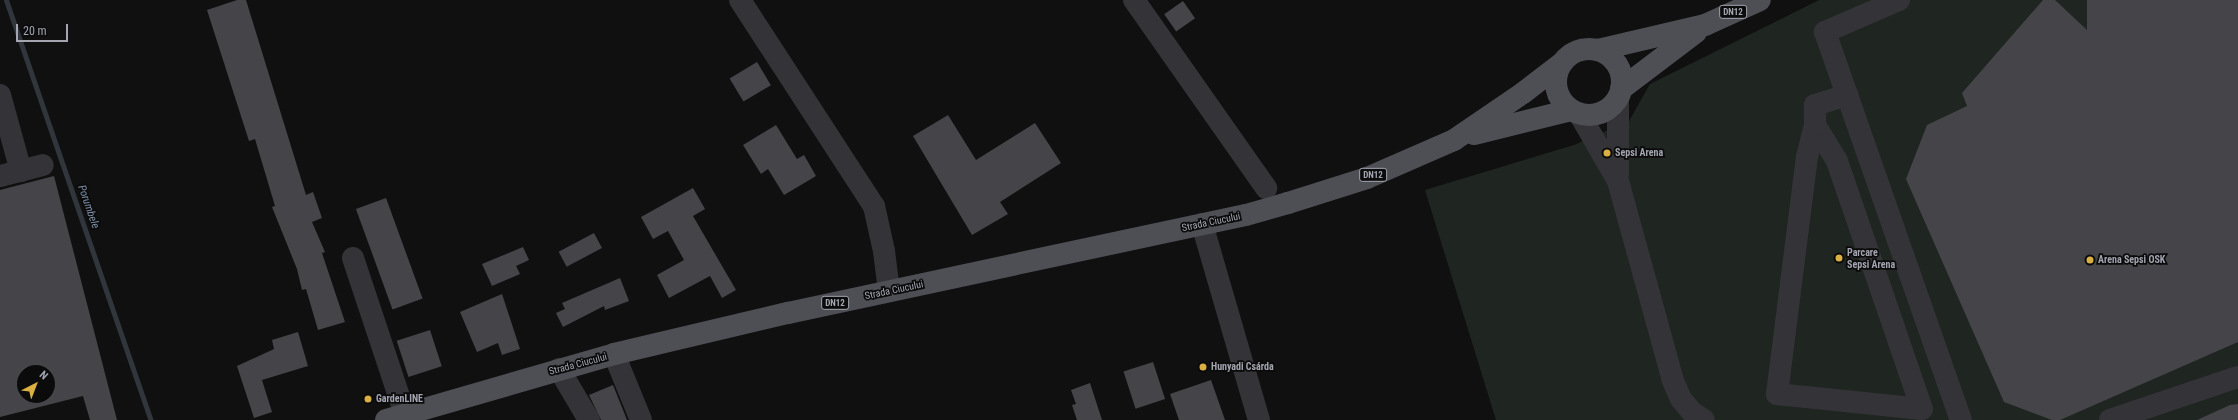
<!DOCTYPE html>
<html>
<head>
<meta charset="utf-8">
<style>
  body { margin:0 }
  #map { position:relative; width:2238px; height:420px; overflow:hidden; background:#101011; font-family:"Roboto Condensed",sans-serif }
  div>[style] { position:absolute }
  .green>* { inset:0; background:#1f2520 }
  .stream>* { height:5px; margin:-2.5px; padding:0 2.5px; transform-origin:2.5px; border-radius:2.5px; background:#30363c }
  .building>* { inset:0; background:#454549; transform-origin:0 0 }
  .minor>* { height:22px; margin:-11px; padding:0 11px; transform-origin:11px; border-radius:11px; background:#343438 }
  .major>* { height:22px; margin:-11px; padding:0 11px; transform-origin:11px; border-radius:11px; background:#4e4f55 }
  .major>.ring { margin:-11px; padding:0; box-sizing:content-box; background:none; border:22px solid #4e4f55; border-radius:50% }
  .dots>* { width:11px; height:11px; translate:-50% -50%; box-sizing:border-box; border:2px solid #0b0b0c; border-radius:50% }
  span { translate:-50% -50%; white-space:nowrap; text-align:center; line-height:1.15; -webkit-text-stroke:3.5px #0b0b0c; paint-order:stroke }
  .shield-label span { padding:1px 3px; background:#0b0b0c; border:1px solid; border-radius:3px; -webkit-text-stroke-width:0 }
  .shield-label { font-size:9px; color:#a3a6b0; font-weight:700 }
  .poi-label { font-size:10px; color:#a3a6b0; font-weight:700 }
  .left { translate:0 -50%; text-align:left }
  .street-label { font-size:10px; color:#a3a6b0 }
  .water-label { font-size:11px; color:#7e91a8; font-style:italic }
  .north { position:absolute; left:16px; top:364px; width:40px; height:40px; box-sizing:border-box; background:#0b0b0c; border:1px solid #48494e; border-radius:50%; rotate:42deg; font-size:11px; font-weight:700; line-height:16px; text-align:center; color:#a3a6b0 }
  .north::after { content:''; display:block; margin:auto; width:14px; height:18px; background:#d9b041; clip-path:polygon(50% 0,100% 100%,50% 72%,0 100%) }
  .scale { position:absolute; left:16px; top:24px; width:52px; height:18px; box-sizing:border-box; border:2px solid #a3a6b0; border-top:0; padding-left:5px; font-size:12px; line-height:14px; white-space:nowrap; color:#a3a6b0; -webkit-text-stroke:3px #0b0b0c; paint-order:stroke }
</style>
</head>
<body>
<div id="map">
  <div class="green">
    <div style="clip-path:polygon(1819px 0,2238px 0,2238px 420px,1496px 420px,1425px 190px,1574px 145px,1629px 121px,1650px 84px)"></div>
  </div>
  <div class="stream">
    <div style="left:6px;top:0;width:444px;rotate:71deg"></div>
  </div>
  <div class="building">
    <div style="clip-path:polygon(237px 0,246px 0,306px 195px,313px 192px,322px 218px,312px 222px,325px 252px,322px 253px,345px 322px,318px 330px,306px 289px,302px 290px,297px 269px,272px 207px,275px 206px,255px 139px,249px 141px,207px 10px)"></div>
    <div style="clip-path:polygon(2043px 0,2055px 0,2087px 30px,2087px 0,2238px 0,2238px 342px,2060px 420px,2052px 420px,2004px 402px,1906px 179px,1927px 125px,1967px 106px,1962px 93px)"></div>
    <div style="left:1183px;top:1px;width:21px;height:23px;rotate:55deg"></div>
    <div style="left:757px;top:62px;width:27px;height:32px;rotate:59deg"></div>
    <div style="clip-path:polygon(948px 115px,976px 160px,1035px 123px,1061px 163px,1000px 202px,1008px 214px,972px 235px,913px 136px)"></div>
    <div style="clip-path:polygon(776px 125px,797px 159px,804px 155px,816px 176px,784px 195px,768px 169px,761px 174px,743px 145px)"></div>
    <div style="clip-path:polygon(evenodd,54px 176px,117px 420px,90px 420px,83px 396px,0 417px,0 190px,54px 176px,24px 372px,48px 372px,48px 396px,24px 396px,24px 372px)"></div>
    <div style="clip-path:polygon(693px 188px,705px 209px,693px 216px,736px 290px,722px 298px,710px 276px,669px 298px,657px 275px,684px 260px,668px 231px,653px 239px,641px 217px)"></div>
    <div style="left:386px;top:198px;width:107px;height:32px;rotate:70deg"></div>
    <div style="left:594px;top:233px;width:17px;height:40px;rotate:62deg"></div>
    <div style="clip-path:polygon(523px 247px,529px 260px,516px 266px,520px 274px,492px 286px,482px 264px)"></div>
    <div style="clip-path:polygon(620px 278px,629px 301px,605px 310px,604px 306px,563px 327px,556px 313px,565px 309px,562px 303px)"></div>
    <div style="clip-path:polygon(502px 294px,520px 349px,502px 355px,498px 343px,477px 352px,460px 312px)"></div>
    <div style="left:430px;top:330px;width:38px;height:35px;rotate:72deg"></div>
    <div style="clip-path:polygon(298px 332px,308px 366px,262px 380px,272px 412px,254px 418px,237px 366px,274px 349px,272px 340px)"></div>
    <div style="left:1153px;top:362px;width:39px;height:31px;rotate:72deg"></div>
    <div style="clip-path:polygon(1211px 380px,1225px 420px,1179px 420px,1170px 394px)"></div>
    <div style="clip-path:polygon(1090px 383px,1102px 420px,1077px 420px,1072px 405px,1076px 404px,1071px 390px)"></div>
    <div style="clip-path:polygon(613px 385px,627px 420px,601px 420px,589px 395px)"></div>
    <div style="clip-path:polygon(2238px 404px,2238px 420px,2197px 420px,2230px 405px)"></div>
  </div>
  <div class="minor">
    <div style="left:740px;top:0;width:246px;rotate:57deg"></div>
    <div style="left:874px;top:206px;width:46px;rotate:77.5deg"></div>
    <div style="left:884px;top:251px;width:40px;rotate:82.9deg"></div>
    <div style="left:1134px;top:0;width:230px;rotate:54.9deg"></div>
    <div style="left:1899px;top:0;width:81px;rotate:156.6deg"></div>
    <div style="left:1825px;top:32px;width:411px;rotate:70.7deg"></div>
    <div style="left:0;top:95px;width:79px;rotate:74.6deg"></div>
    <div style="left:1580px;top:115px;width:76px;rotate:60.1deg"></div>
    <div style="left:1618px;top:181px;width:207px;rotate:74.6deg"></div>
    <div style="left:1673px;top:381px;width:20px;rotate:66deg"></div>
    <div style="left:1681px;top:399px;width:17px;rotate:50deg"></div>
    <div style="left:1692px;top:412px;width:14px;rotate:34deg"></div>
    <div style="left:1815px;top:125px;width:42px;rotate:58.6deg"></div>
    <div style="left:1837px;top:161px;width:262px;rotate:71.1deg"></div>
    <div style="left:1922px;top:409px;width:146px;rotate:-174.1deg"></div>
    <div style="left:1777px;top:394px;width:239px;rotate:-82.8deg"></div>
    <div style="left:1807px;top:157px;width:33px;rotate:-76deg"></div>
    <div style="left:1815px;top:125px;width:20px;rotate:-90deg"></div>
    <div style="left:1815px;top:105px;width:34px;rotate:-17deg"></div>
    <div style="left:1618px;top:174px;width:75px;rotate:-90deg"></div>
    <div style="left:0;top:176px;width:44px;rotate:-14.3deg"></div>
    <div style="left:1202px;top:224px;width:204px;rotate:73.8deg"></div>
    <div style="left:353px;top:258px;width:164px;rotate:71.6deg"></div>
    <div style="left:614px;top:354px;width:71px;rotate:67.8deg"></div>
    <div style="left:559px;top:369px;width:59px;rotate:59.5deg"></div>
    <div style="left:2110px;top:420px;width:135px;rotate:-18.6deg"></div>
  </div>
  <div class="major">
    <div class="ring" style="left:1556px;top:49px;width:44px;height:44px"></div>
    <div style="left:1598px;top:50px;width:110px;rotate:-13.2deg"></div>
    <div style="left:1705px;top:25px;width:60px;rotate:-24.4deg"></div>
    <div style="left:1621px;top:89px;width:94px;rotate:-37.2deg"></div>
    <div style="left:1474px;top:134px;width:100px;rotate:-13.9deg"></div>
    <div style="left:386px;top:420px;width:237px;rotate:-16.1deg"></div>
    <div style="left:614px;top:354px;width:179px;rotate:-13.3deg"></div>
    <div style="left:788px;top:313px;width:468px;rotate:-12.1deg"></div>
    <div style="left:1246px;top:215px;width:44px;rotate:-15.9deg"></div>
    <div style="left:1288px;top:203px;width:83px;rotate:-17.6deg"></div>
    <div style="left:1367px;top:178px;width:95px;rotate:-23.6deg"></div>
    <div style="left:1454px;top:140px;width:83px;rotate:-34.3deg"></div>
    <div style="left:1523px;top:93px;width:49px;rotate:-37.6deg"></div>
  </div>
  <div class="dots">
    <div style="left:1607px;top:153px;background:#d9b041"></div>
    <div style="left:1839px;top:258px;background:#d9b041"></div>
    <div style="left:2090px;top:260px;background:#d9b041"></div>
    <div style="left:1203px;top:367px;background:#d9b041"></div>
    <div style="left:368px;top:399px;background:#d9b041"></div>
  </div>
  <div class="shield-label">
    <span style="left:1733px;top:12px">DN12</span>
    <span style="left:1373px;top:175px">DN12</span>
    <span style="left:835px;top:303px">DN12</span>
  </div>
  <div class="poi-label">
    <span class="left" style="left:1615px;top:153px">Sepsi Arena</span>
    <span class="left" style="left:1847px;top:258px">Parcare<br>Sepsi Arena</span>
    <span class="left" style="left:2098px;top:260px">Arena Sepsi OSK</span>
    <span class="left" style="left:1211px;top:367px">Hunyadi Csárda</span>
    <span class="left" style="left:376px;top:399px">GardenLINE</span>
  </div>
  <div class="street-label">
    <span style="left:1211px;top:222px;rotate:-12deg">Strada Ciucului</span>
    <span style="left:894px;top:290px;rotate:-12deg">Strada Ciucului</span>
    <span style="left:578px;top:364px;rotate:-15deg">Strada Ciucului</span>
  </div>
  <div class="water-label">
    <span style="left:88px;top:207px;rotate:71deg">Porumbele</span>
  </div>
  <div class="north">N</div>
  <div class="scale">20 m</div>
</div>
</body>
</html>
